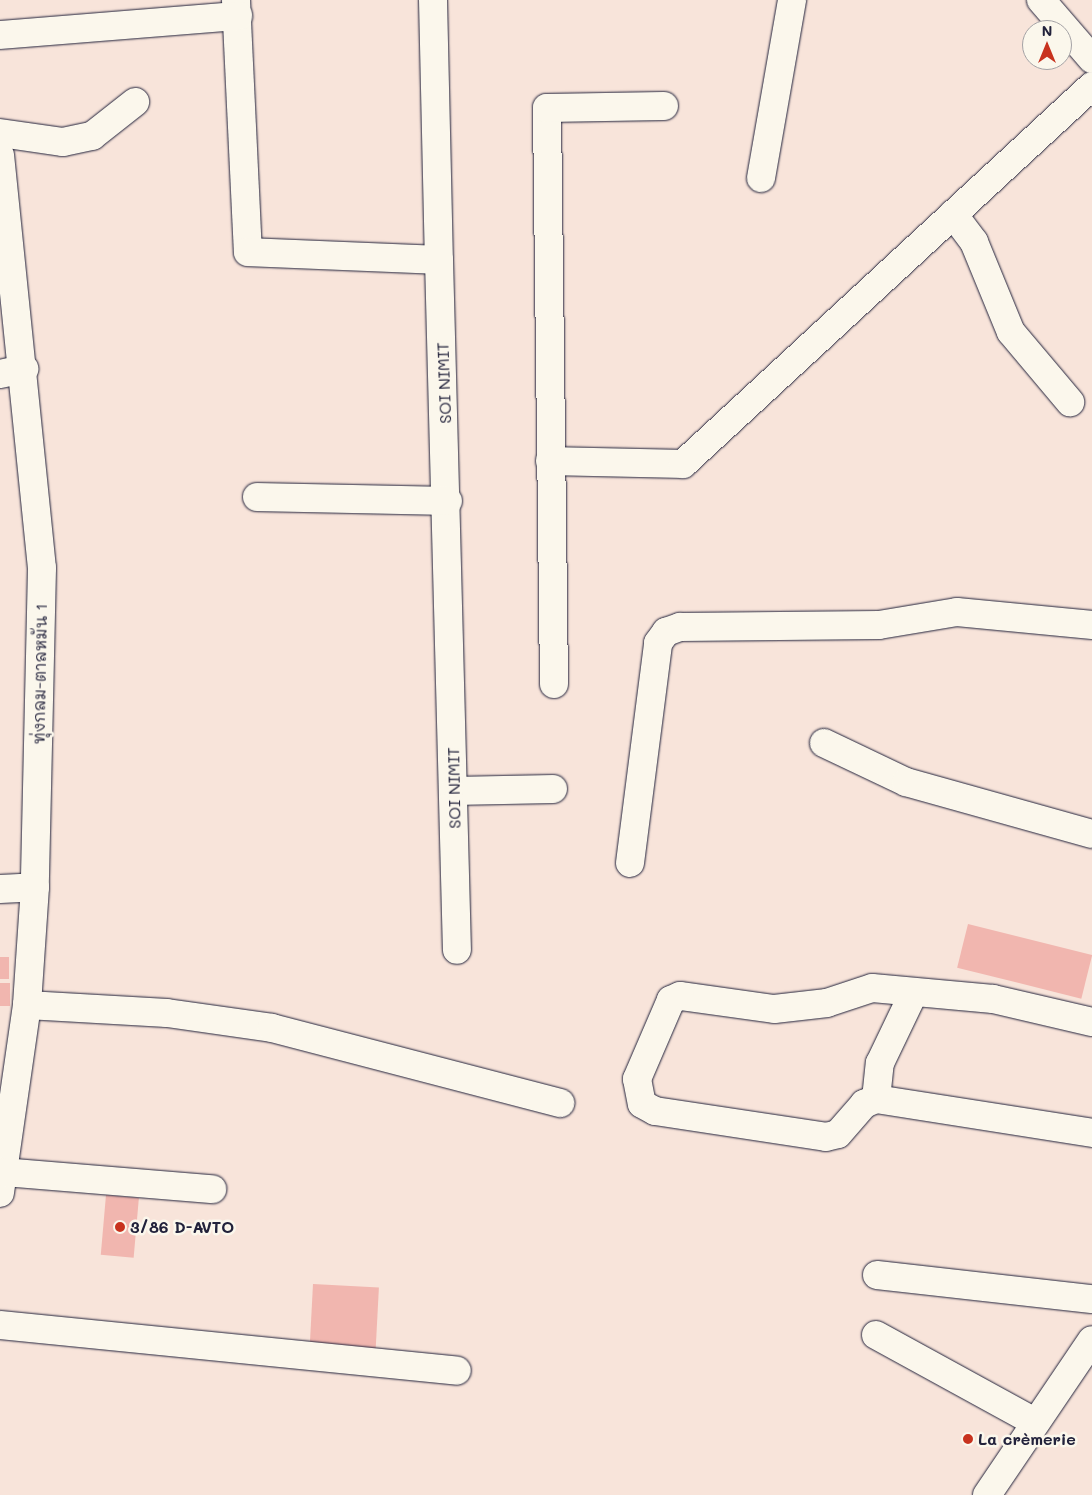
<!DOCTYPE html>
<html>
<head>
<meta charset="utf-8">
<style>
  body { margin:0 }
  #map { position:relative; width:1092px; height:1495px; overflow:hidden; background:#f8e4da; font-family:Mali,"Playpen Sans Thai",sans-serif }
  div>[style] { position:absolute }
  .building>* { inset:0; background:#f1b6af; transform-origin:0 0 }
  .roads { filter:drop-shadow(0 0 1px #22223b) drop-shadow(0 0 1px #22223b) }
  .minor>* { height:28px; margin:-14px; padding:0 14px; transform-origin:14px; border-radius:14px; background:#fbf7ec }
  .dots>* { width:14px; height:14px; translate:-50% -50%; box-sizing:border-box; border:2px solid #fbf7ec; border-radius:50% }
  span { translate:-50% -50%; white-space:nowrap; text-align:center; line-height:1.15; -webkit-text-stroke:5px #fbf7ec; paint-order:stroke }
  .street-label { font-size:16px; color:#22223b }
  .poi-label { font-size:16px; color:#22223b; font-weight:700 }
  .left { translate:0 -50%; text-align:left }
  .north { position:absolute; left:1022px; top:20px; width:50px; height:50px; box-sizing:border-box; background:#fbf7ec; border:1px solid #a4a2a5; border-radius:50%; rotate:0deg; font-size:14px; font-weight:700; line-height:20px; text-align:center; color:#22223b }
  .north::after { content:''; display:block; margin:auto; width:18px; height:22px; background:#c8321e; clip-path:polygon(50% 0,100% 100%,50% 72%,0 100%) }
</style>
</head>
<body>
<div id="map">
  <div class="building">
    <div style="left:968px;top:924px;width:128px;height:45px;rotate:14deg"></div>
    <div style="left:0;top:957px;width:9px;height:22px"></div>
    <div style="left:0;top:983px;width:10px;height:23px"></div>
    <div style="left:106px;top:1195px;width:33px;height:60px;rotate:5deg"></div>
    <div style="left:313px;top:1284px;width:66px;height:65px;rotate:3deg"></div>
  </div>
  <div class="roads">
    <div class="minor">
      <div style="left:236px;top:0;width:252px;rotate:87.3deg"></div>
      <div style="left:248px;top:252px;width:191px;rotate:2.4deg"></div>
      <div style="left:439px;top:260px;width:690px;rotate:88.51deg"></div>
      <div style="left:433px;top:0;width:260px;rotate:88.7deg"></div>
      <div style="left:1041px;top:0;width:78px;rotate:49.2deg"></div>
      <div style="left:0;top:35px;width:239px;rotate:-4.6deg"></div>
      <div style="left:0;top:133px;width:64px;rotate:8.1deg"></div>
      <div style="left:63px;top:142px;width:30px;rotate:-12deg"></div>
      <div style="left:92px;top:136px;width:55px;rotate:-38.3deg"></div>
      <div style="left:0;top:155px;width:415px;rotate:84.2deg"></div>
      <div style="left:42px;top:568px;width:319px;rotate:91.3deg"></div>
      <div style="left:35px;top:887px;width:118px;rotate:93.9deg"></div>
      <div style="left:27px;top:1005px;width:190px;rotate:98.2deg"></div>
      <div style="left:761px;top:178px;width:181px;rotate:-80.1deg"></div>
      <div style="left:953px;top:214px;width:35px;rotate:53deg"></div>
      <div style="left:974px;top:242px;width:97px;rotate:67.7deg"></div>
      <div style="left:1011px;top:332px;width:92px;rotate:49.9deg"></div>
      <div style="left:0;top:374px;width:25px;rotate:-12deg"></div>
      <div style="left:550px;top:461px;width:133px;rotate:1.3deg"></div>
      <div style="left:683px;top:464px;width:557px;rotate:-42.74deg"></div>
      <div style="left:257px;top:497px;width:191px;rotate:1.2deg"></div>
      <div style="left:554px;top:684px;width:576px;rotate:-90.7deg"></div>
      <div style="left:547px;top:108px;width:117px;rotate:-1deg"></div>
      <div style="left:824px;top:743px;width:91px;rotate:25.4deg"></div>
      <div style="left:906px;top:782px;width:193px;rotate:15.6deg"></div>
      <div style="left:454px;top:791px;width:99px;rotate:-1.2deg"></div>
      <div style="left:630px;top:863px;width:222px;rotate:-82.7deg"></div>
      <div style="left:658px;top:643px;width:14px;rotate:-54deg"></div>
      <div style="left:666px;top:632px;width:15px;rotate:-20deg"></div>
      <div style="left:680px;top:627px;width:199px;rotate:-0.6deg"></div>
      <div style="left:879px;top:625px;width:79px;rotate:-9.5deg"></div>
      <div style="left:957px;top:612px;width:136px;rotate:5.5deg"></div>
      <div style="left:0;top:889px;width:35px;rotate:-3deg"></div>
      <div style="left:27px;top:1005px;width:140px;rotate:3.3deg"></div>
      <div style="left:167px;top:1013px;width:106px;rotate:8.1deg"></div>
      <div style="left:272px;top:1028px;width:298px;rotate:14.6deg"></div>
      <div style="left:1092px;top:1022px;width:102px;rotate:-166.9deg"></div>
      <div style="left:993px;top:999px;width:121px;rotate:-174.8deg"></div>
      <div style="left:872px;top:988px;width:47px;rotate:161.6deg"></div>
      <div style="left:827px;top:1003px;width:53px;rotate:173.5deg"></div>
      <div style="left:774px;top:1009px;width:95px;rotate:-172.1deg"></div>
      <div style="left:680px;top:996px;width:10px;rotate:156deg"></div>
      <div style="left:671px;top:1000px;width:86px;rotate:113.3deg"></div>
      <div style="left:637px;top:1079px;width:25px;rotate:79deg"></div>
      <div style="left:642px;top:1104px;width:15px;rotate:28deg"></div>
      <div style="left:655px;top:1111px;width:173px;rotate:8.6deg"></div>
      <div style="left:826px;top:1137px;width:12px;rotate:-14deg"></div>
      <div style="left:838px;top:1134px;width:40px;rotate:-49deg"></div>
      <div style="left:864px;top:1104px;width:13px;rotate:-23deg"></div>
      <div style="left:876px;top:1099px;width:219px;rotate:8.9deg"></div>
      <div style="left:876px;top:1099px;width:36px;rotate:-84deg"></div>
      <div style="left:880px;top:1063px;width:76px;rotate:-64.4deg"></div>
      <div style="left:3px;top:1172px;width:210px;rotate:4.7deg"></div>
      <div style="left:877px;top:1275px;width:216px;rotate:6.4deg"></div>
      <div style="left:0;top:1325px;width:459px;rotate:5.7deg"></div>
      <div style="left:876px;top:1335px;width:181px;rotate:28.7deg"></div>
      <div style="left:987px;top:1495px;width:187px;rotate:-55.9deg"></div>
    </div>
  </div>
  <div class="dots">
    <div style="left:120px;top:1227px;background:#c8321e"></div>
    <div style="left:968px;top:1439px;background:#c8321e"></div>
  </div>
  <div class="street-label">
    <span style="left:444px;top:383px;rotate:-92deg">SOI NIMIT</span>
    <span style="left:40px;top:674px;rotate:-89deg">ทุ่งกลม-ตาลหมัน 1</span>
    <span style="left:454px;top:788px;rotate:-91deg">SOI NIMIT</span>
  </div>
  <div class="poi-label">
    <span class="left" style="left:130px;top:1227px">3/86 D-AVTO</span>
    <span class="left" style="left:978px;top:1439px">La crèmerie</span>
  </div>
  <div class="north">N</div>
</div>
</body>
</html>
